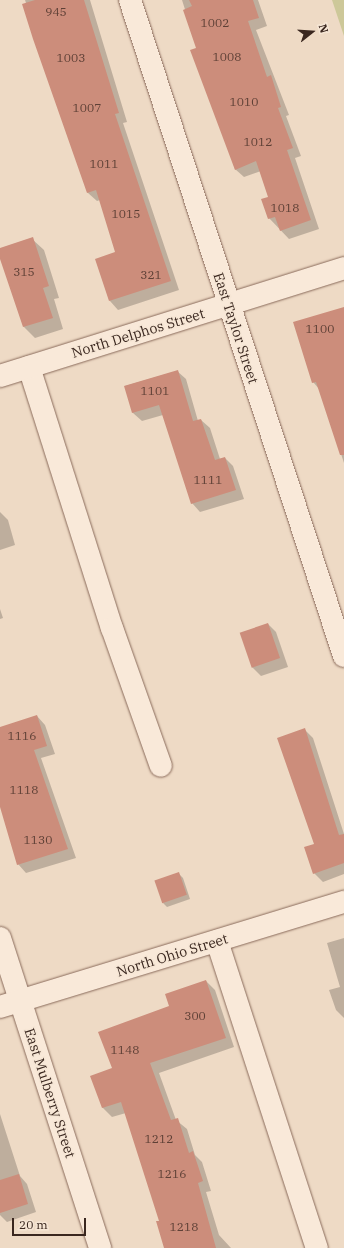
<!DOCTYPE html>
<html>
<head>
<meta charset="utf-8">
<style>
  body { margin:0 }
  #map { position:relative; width:344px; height:1248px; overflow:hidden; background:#eedac5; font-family:"IBM Plex Serif",serif }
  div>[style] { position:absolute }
  .green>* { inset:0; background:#cdc899 }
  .shadow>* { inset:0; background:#0003 }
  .building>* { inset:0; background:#cc8d7b; transform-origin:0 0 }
  .roads { filter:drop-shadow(0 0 1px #8a6b5b) drop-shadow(0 0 1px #8a6b5b) }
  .minor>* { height:22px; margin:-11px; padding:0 11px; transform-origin:11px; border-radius:11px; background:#f9e9d9 }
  span { translate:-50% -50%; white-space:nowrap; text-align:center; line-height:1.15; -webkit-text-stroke:3px #f6e6d5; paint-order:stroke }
  .number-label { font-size:12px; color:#5e4036 }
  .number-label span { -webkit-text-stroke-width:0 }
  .street-label { font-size:14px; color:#3a271f }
  .north { position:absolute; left:292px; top:12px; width:40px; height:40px; -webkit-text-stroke:3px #f6e6d5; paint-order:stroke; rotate:73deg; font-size:11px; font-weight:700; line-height:16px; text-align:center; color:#3a271f }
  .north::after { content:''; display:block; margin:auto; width:14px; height:18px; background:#3a271f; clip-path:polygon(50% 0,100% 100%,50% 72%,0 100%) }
  .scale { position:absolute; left:12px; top:1218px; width:74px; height:18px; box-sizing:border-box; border:2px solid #3a271f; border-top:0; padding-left:5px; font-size:12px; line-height:14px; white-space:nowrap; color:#3a271f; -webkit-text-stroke:3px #f6e6d5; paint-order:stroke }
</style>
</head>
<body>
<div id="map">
  <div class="green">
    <div style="clip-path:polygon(332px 0,344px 0,344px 36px)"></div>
  </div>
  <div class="shadow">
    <div style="clip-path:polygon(25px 0,90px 0,127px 122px,123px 123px,179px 290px,118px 310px,110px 301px,116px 253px,100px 200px,97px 201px,88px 193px)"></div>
    <div style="clip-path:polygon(182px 0,258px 0,267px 26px,256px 30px,289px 115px,286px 116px,301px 156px,295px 158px,319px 229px,289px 239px,269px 218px,269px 197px,261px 171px,244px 177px,235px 169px)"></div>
    <div style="clip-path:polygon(32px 239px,44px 250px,59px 298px,54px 299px,63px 329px,35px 338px,24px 327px,0 255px,0 249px)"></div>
    <div style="clip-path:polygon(344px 308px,344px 463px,320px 390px,313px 382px)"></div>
    <div style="clip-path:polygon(177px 371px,186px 379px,198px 421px,201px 420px,210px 428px,220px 459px,225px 458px,233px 466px,244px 499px,200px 512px,192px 503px,163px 415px,142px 421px,133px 413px,125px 386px)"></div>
    <div style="clip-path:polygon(0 512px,8px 520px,15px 545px,0 550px)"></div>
    <div style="clip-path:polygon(0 609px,3px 618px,0 619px)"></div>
    <div style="clip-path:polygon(268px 624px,276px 632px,288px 667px,261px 676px,252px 667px)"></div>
    <div style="clip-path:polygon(37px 716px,45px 725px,55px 754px,41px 758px,76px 858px,26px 873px,18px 864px,0 804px,0 728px)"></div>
    <div style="clip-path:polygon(304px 729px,313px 738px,344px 834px,344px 874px,323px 882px,314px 873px,315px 845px)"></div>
    <div style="clip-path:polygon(179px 874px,183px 878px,190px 899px,167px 907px,163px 903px)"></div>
    <div style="clip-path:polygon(344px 938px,344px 1018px,336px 1010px,329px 990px,340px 987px,327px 943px)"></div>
    <div style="clip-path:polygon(206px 981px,215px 990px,234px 1047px,159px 1073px,176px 1120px,187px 1129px,195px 1155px,202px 1162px,211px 1191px,206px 1192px,219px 1235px,231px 1248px,165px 1248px,160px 1221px,126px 1113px,112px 1117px,103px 1108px,92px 1076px,113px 1069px,170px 1007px)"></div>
    <div style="clip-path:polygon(0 1114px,20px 1176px,27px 1184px,36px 1212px,7px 1222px,0 1215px)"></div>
  </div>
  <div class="building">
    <div style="clip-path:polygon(35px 0,84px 0,119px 113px,115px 114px,171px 281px,109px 301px,95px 259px,115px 252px,96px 190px,87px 193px,33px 39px,22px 4px)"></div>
    <div style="clip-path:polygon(189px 0,253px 0,259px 18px,248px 21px,267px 77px,271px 75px,281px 107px,278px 108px,293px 148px,287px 150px,311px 220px,280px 231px,275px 217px,268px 219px,261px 199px,268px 197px,256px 161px,235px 170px,190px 50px,196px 48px,183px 10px,192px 6px)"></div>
    <div style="clip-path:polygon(33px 237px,49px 286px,43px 288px,53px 318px,23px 327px,0 259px,0 248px)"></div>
    <div style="clip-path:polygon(344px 307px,344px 455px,340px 455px,316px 382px,312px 383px,293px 322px)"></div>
    <div style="clip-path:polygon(178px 370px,193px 421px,201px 419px,215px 460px,225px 457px,236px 490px,191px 504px,159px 405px,132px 413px,124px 386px)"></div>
    <div style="left:268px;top:623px;width:37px;height:30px;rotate:71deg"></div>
    <div style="clip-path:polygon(37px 715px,47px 746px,34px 750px,68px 849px,17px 865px,0 807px,0 727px)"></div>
    <div style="clip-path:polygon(305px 728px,339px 835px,344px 834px,344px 863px,313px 874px,304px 847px,314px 844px,277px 738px)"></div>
    <div style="left:179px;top:872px;width:24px;height:26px;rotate:71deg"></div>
    <div style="clip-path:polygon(206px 980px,226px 1038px,150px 1063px,171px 1120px,178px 1118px,189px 1153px,193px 1151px,203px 1181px,198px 1183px,216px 1248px,164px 1248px,156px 1221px,159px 1221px,121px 1102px,102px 1108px,90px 1076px,112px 1068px,98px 1032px,169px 1006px,165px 994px)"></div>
    <div style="clip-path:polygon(19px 1174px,28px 1204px,0 1213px,0 1180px)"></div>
  </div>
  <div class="roads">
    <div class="minor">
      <div style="left:130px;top:0;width:690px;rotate:71.93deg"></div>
      <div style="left:29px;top:367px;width:274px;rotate:72.4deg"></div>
      <div style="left:112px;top:628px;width:146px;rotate:70.5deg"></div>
      <div style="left:0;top:376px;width:361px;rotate:-17.4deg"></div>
      <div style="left:0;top:938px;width:326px;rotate:72.1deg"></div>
      <div style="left:217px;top:941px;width:323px;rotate:72deg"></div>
      <div style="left:0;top:1007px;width:360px;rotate:-17deg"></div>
    </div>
  </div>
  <div class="number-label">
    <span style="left:56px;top:12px">945</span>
    <span style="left:215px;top:23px">1002</span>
    <span style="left:227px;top:57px">1008</span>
    <span style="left:71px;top:58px">1003</span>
    <span style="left:244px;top:102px">1010</span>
    <span style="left:87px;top:108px">1007</span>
    <span style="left:258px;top:142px">1012</span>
    <span style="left:104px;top:164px">1011</span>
    <span style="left:285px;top:208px">1018</span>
    <span style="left:126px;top:214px">1015</span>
    <span style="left:24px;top:272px">315</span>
    <span style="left:151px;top:275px">321</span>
    <span style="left:320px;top:329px">1100</span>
    <span style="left:155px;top:391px">1101</span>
    <span style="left:208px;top:480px">1111</span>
    <span style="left:22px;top:736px">1116</span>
    <span style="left:24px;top:790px">1118</span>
    <span style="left:38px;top:840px">1130</span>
    <span style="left:195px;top:1016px">300</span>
    <span style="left:125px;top:1050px">1148</span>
    <span style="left:159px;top:1139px">1212</span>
    <span style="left:172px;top:1174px">1216</span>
    <span style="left:184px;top:1227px">1218</span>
  </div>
  <div class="street-label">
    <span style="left:236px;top:328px;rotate:72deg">East Taylor Street</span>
    <span style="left:138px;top:333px;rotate:-17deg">North Delphos Street</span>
    <span style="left:172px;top:955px;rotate:-17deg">North Ohio Street</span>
    <span style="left:50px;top:1093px;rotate:72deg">East Mulberry Street</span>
  </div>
  <div class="north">N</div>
  <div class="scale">20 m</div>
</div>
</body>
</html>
